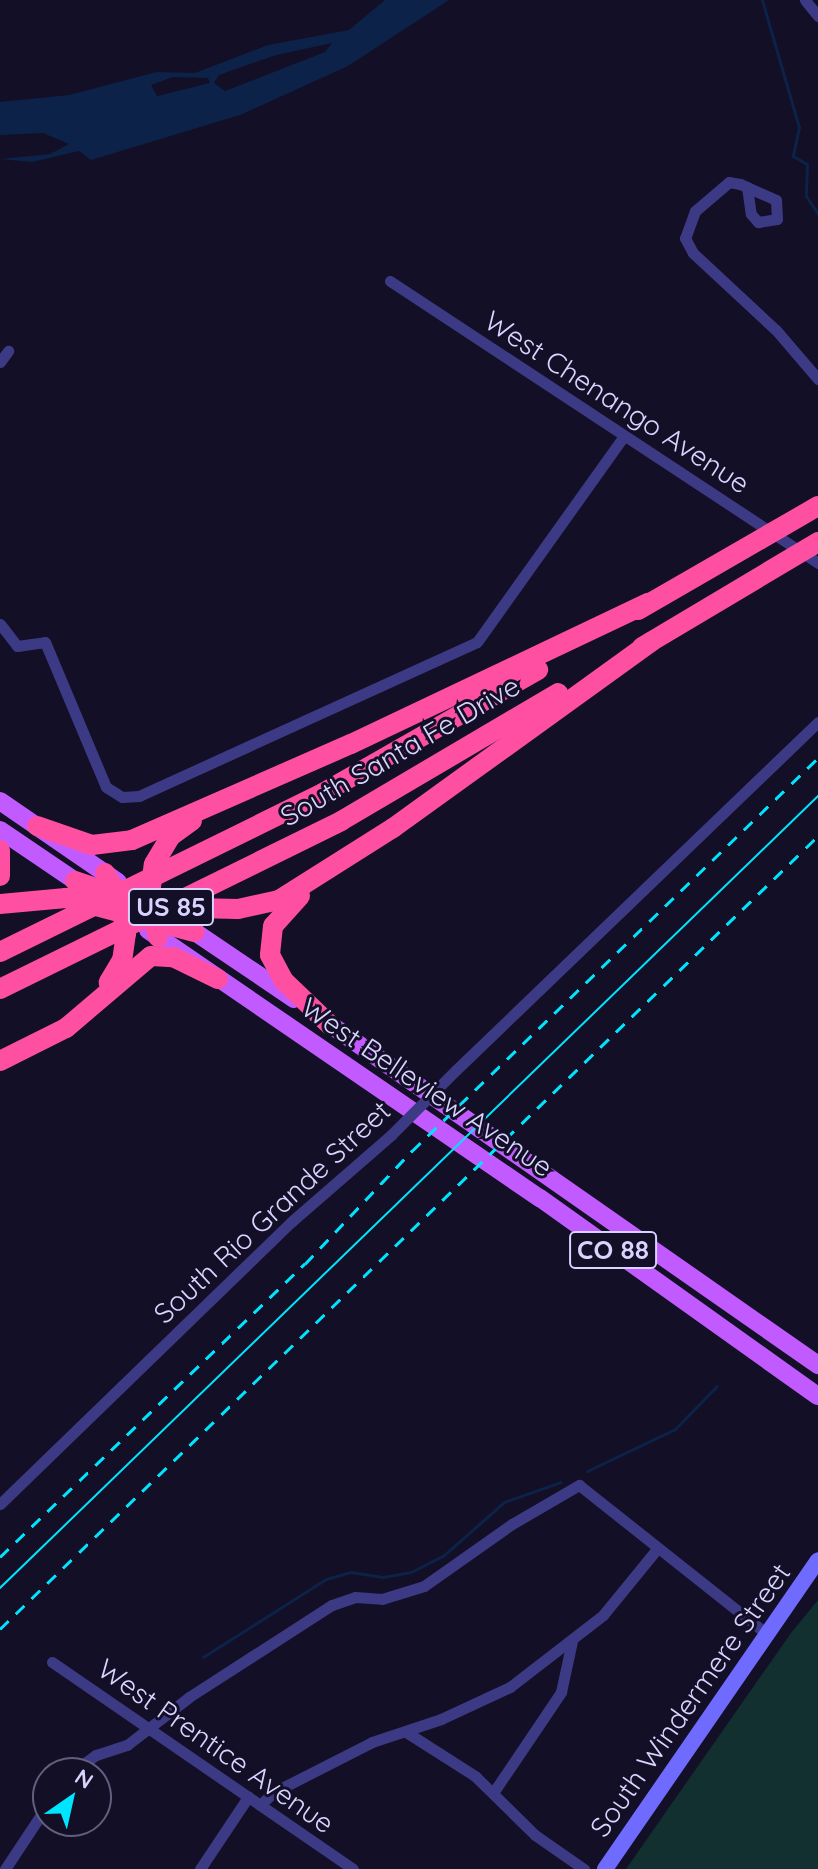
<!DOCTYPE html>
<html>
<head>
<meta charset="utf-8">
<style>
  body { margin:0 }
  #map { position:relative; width:818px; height:1869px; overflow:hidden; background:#130f26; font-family:Quicksand,sans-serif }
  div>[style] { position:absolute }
  .green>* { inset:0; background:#12302f }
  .water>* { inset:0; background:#0c2248 }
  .stream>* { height:3px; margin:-1.5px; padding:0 1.5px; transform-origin:1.5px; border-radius:1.5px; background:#0c2248 }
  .street>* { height:11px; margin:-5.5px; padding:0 5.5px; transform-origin:5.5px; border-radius:5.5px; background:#3d3a85 }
  .secondary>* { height:16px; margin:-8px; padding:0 8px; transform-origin:8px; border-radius:8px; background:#6f6bff }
  .primary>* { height:18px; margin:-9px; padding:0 9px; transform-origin:9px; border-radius:9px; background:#c25bff }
  .highway>* { height:20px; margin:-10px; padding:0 10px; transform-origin:10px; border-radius:10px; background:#ff4fa3 }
  .tram>* { height:2px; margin:-1px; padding:0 1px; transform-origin:1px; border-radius:1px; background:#00e5ff }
  .rail>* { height:3px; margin-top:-1.5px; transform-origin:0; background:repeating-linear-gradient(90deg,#00e5ff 0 12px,transparent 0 22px) }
  .street-bridge>* { height:11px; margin:-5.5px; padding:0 5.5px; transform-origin:5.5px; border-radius:5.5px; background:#3d3a85 }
  .highway-bridge>* { height:20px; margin:-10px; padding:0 10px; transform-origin:10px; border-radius:10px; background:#ff4fa3 }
  span { translate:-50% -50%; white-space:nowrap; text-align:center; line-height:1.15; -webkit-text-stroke:6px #130f26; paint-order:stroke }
  .shield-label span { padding:2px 6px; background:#130f26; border:2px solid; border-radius:6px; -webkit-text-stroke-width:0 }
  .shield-label { font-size:26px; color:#d9d4ff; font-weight:700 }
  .street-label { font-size:28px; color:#d9d4ff }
  .north { position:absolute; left:32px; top:1757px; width:80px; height:80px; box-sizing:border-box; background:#130f26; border:2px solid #625e7d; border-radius:50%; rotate:34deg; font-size:22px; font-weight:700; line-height:32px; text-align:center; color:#d9d4ff }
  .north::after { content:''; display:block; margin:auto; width:28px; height:36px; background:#00e5ff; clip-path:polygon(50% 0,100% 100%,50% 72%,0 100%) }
</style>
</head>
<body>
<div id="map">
  <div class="green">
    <div style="clip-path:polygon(818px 1600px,818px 1869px,626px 1869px,791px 1633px)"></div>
  </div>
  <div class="water">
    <div style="clip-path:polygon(evenodd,385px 0,449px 0,348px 66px,240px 115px,91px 160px,79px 151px,32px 162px,0 159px,50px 154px,69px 144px,43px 133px,0 135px,0 102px,69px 95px,157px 72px,195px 73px,268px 45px,349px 30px,385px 0,332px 43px,325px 52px,225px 91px,214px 83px,219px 75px,276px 55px,332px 43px,385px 0,173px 77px,208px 78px,210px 83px,157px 96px,151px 85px,173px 77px)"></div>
  </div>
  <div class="stream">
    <div style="left:762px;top:0;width:132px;rotate:73.8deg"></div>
    <div style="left:799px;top:127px;width:30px;rotate:102deg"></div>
    <div style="left:793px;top:156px;width:16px;rotate:30deg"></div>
    <div style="left:807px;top:164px;width:32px;rotate:92deg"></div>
    <div style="left:806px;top:196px;width:22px;rotate:56deg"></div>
    <div style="left:587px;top:1471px;width:98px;rotate:-25.5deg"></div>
    <div style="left:675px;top:1429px;width:60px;rotate:-45.7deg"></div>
    <div style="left:203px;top:1657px;width:146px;rotate:-32.4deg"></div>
    <div style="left:326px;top:1579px;width:26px;rotate:-16deg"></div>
    <div style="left:351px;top:1572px;width:32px;rotate:9deg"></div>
    <div style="left:383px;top:1577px;width:28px;rotate:-10deg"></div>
    <div style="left:411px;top:1572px;width:36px;rotate:-27deg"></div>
    <div style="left:443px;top:1556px;width:81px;rotate:-41.5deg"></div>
    <div style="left:504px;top:1502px;width:60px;rotate:-19.3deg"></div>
  </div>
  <div class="street">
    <div style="left:805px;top:0;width:21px;rotate:51deg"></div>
    <div style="left:747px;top:187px;width:27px;rotate:82deg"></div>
    <div style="left:751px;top:214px;width:11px;rotate:49deg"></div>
    <div style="left:758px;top:222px;width:19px;rotate:-9deg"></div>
    <div style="left:777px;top:219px;width:19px;rotate:-93deg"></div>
    <div style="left:776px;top:200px;width:39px;rotate:-156deg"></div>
    <div style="left:740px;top:184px;width:11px;rotate:-170deg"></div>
    <div style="left:729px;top:182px;width:45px;rotate:139.5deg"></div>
    <div style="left:695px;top:211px;width:29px;rotate:110deg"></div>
    <div style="left:685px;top:238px;width:17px;rotate:62deg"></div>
    <div style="left:693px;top:253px;width:113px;rotate:42.9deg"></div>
    <div style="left:776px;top:330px;width:65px;rotate:49.4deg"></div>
    <div style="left:390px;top:281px;width:513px;rotate:33.38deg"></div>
    <div style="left:0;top:362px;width:14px;rotate:-54deg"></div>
    <div style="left:0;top:624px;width:28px;rotate:52deg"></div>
    <div style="left:17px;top:646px;width:28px;rotate:-8deg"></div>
    <div style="left:45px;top:642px;width:157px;rotate:67.2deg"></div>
    <div style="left:106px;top:787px;width:19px;rotate:32deg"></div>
    <div style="left:122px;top:797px;width:17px;rotate:-3deg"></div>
    <div style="left:139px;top:796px;width:371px;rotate:-24.5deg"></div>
    <div style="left:477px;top:642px;width:252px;rotate:-54.5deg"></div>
    <div style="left:456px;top:1070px;width:502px;rotate:-43.87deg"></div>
    <div style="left:0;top:1504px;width:405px;rotate:-44.1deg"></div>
    <div style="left:291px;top:1222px;width:133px;rotate:-41deg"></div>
    <div style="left:52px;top:1662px;width:365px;rotate:34.5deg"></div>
    <div style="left:406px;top:1732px;width:82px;rotate:32.5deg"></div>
    <div style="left:475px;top:1776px;width:84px;rotate:44.5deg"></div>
    <div style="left:535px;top:1835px;width:60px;rotate:34.8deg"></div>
    <div style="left:71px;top:1773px;width:31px;rotate:-36deg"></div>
    <div style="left:96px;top:1755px;width:33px;rotate:-18deg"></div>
    <div style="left:127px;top:1745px;width:78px;rotate:-37.7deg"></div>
    <div style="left:189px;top:1697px;width:170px;rotate:-32.8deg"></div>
    <div style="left:332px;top:1605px;width:24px;rotate:-19deg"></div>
    <div style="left:355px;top:1597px;width:27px;rotate:4deg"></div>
    <div style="left:382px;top:1599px;width:44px;rotate:-17.2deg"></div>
    <div style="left:424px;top:1586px;width:108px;rotate:-35.2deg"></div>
    <div style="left:512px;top:1524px;width:78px;rotate:-30.2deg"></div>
    <div style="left:579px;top:1485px;width:238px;rotate:38.4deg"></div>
    <div style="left:493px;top:1793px;width:122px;rotate:-56deg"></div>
    <div style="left:561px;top:1692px;width:52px;rotate:-77.8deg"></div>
    <div style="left:260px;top:1805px;width:19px;rotate:-43deg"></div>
    <div style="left:274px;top:1792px;width:110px;rotate:-27deg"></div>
    <div style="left:372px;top:1742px;width:73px;rotate:-18.4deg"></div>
    <div style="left:441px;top:1719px;width:76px;rotate:-24.9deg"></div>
    <div style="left:510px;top:1687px;width:118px;rotate:-37.7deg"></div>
    <div style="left:603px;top:1615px;width:84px;rotate:-50.8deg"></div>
    <div style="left:5px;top:1869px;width:78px;rotate:-56.5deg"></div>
    <div style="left:200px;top:1869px;width:87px;rotate:-56.3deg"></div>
  </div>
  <div class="secondary">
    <div style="left:605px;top:1869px;width:375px;rotate:-55.4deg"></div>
  </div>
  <div class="primary">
    <div style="left:0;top:801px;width:143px;rotate:34.5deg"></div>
    <div style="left:0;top:830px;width:105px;rotate:34.1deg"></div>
    <div style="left:183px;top:924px;width:134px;rotate:34deg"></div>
    <div style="left:148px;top:930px;width:475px;rotate:34.4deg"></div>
    <div style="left:540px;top:1198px;width:341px;rotate:35.5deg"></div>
    <div style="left:318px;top:1016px;width:610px;rotate:34.92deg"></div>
  </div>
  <div class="highway">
    <div style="left:638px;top:610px;width:208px;rotate:-30deg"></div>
    <div style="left:642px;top:647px;width:205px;rotate:-30.8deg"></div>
    <div style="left:323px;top:793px;width:248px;rotate:-29.8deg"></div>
    <div style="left:341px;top:821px;width:252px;rotate:-30.5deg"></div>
    <div style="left:37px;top:826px;width:58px;rotate:19.1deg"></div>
    <div style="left:92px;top:845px;width:40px;rotate:-7.1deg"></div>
    <div style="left:132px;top:840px;width:239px;rotate:-23.7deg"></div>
    <div style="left:351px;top:744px;width:329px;rotate:-25.4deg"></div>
    <div style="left:0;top:850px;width:26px;rotate:90deg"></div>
    <div style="left:105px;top:873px;width:27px;rotate:59deg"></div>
    <div style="left:119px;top:896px;width:38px;rotate:79deg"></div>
    <div style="left:126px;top:933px;width:27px;rotate:98deg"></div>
    <div style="left:122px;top:960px;width:26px;rotate:121deg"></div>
    <div style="left:75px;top:881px;width:46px;rotate:18.8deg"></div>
    <div style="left:119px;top:896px;width:77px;rotate:9deg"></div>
    <div style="left:195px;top:908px;width:43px;rotate:1.3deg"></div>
    <div style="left:238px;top:909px;width:42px;rotate:-12.4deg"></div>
    <div style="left:279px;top:900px;width:135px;rotate:-32.3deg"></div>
    <div style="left:393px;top:828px;width:319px;rotate:-35.8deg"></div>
    <div style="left:300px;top:896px;width:40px;rotate:132deg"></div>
    <div style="left:273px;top:926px;width:29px;rotate:96deg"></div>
    <div style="left:270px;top:955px;width:30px;rotate:62deg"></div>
    <div style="left:284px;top:981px;width:64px;rotate:43.7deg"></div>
    <div style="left:0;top:904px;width:66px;rotate:-5.2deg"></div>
    <div style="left:66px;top:898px;width:133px;rotate:14.8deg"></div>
    <div style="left:158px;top:937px;width:35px;rotate:-105deg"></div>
    <div style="left:149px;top:903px;width:39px;rotate:-83deg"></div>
    <div style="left:154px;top:864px;width:33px;rotate:-59deg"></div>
    <div style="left:171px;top:836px;width:26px;rotate:-36deg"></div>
    <div style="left:0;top:1061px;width:74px;rotate:-26.6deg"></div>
    <div style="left:66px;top:1028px;width:111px;rotate:-40.3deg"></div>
    <div style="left:151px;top:956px;width:22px;rotate:3deg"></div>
    <div style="left:173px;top:957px;width:50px;rotate:26.1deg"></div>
  </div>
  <div class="tram">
    <div style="left:0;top:1588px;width:1139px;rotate:-44.07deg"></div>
  </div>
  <div class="rail">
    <div style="left:0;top:1557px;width:423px;rotate:-43.9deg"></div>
    <div style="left:305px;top:1264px;width:156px;rotate:-46.6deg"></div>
    <div style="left:412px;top:1151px;width:565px;rotate:-44.07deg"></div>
    <div style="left:0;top:1629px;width:1139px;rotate:-44.11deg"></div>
  </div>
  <div class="street-bridge">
    <div style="left:391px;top:1135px;width:92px;rotate:-45deg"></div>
  </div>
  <div class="highway-bridge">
    <div style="left:0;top:952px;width:360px;rotate:-26.2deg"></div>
    <div style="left:0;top:989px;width:380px;rotate:-26.2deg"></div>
  </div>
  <div class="shield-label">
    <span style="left:171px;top:907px">US 85</span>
    <span style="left:613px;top:1250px">CO 88</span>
  </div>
  <div class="street-label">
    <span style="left:617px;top:402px;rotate:33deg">West Chenango Avenue</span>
    <span style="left:400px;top:751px;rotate:-30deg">South Santa Fe Drive</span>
    <span style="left:427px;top:1087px;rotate:34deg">West Belleview Avenue</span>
    <span style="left:272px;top:1212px;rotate:-43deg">South Rio Grande Street</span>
    <span style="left:690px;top:1700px;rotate:-55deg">South Windermere Street</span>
    <span style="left:216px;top:1746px;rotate:35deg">West Prentice Avenue</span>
  </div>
  <div class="north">N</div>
</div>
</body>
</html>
